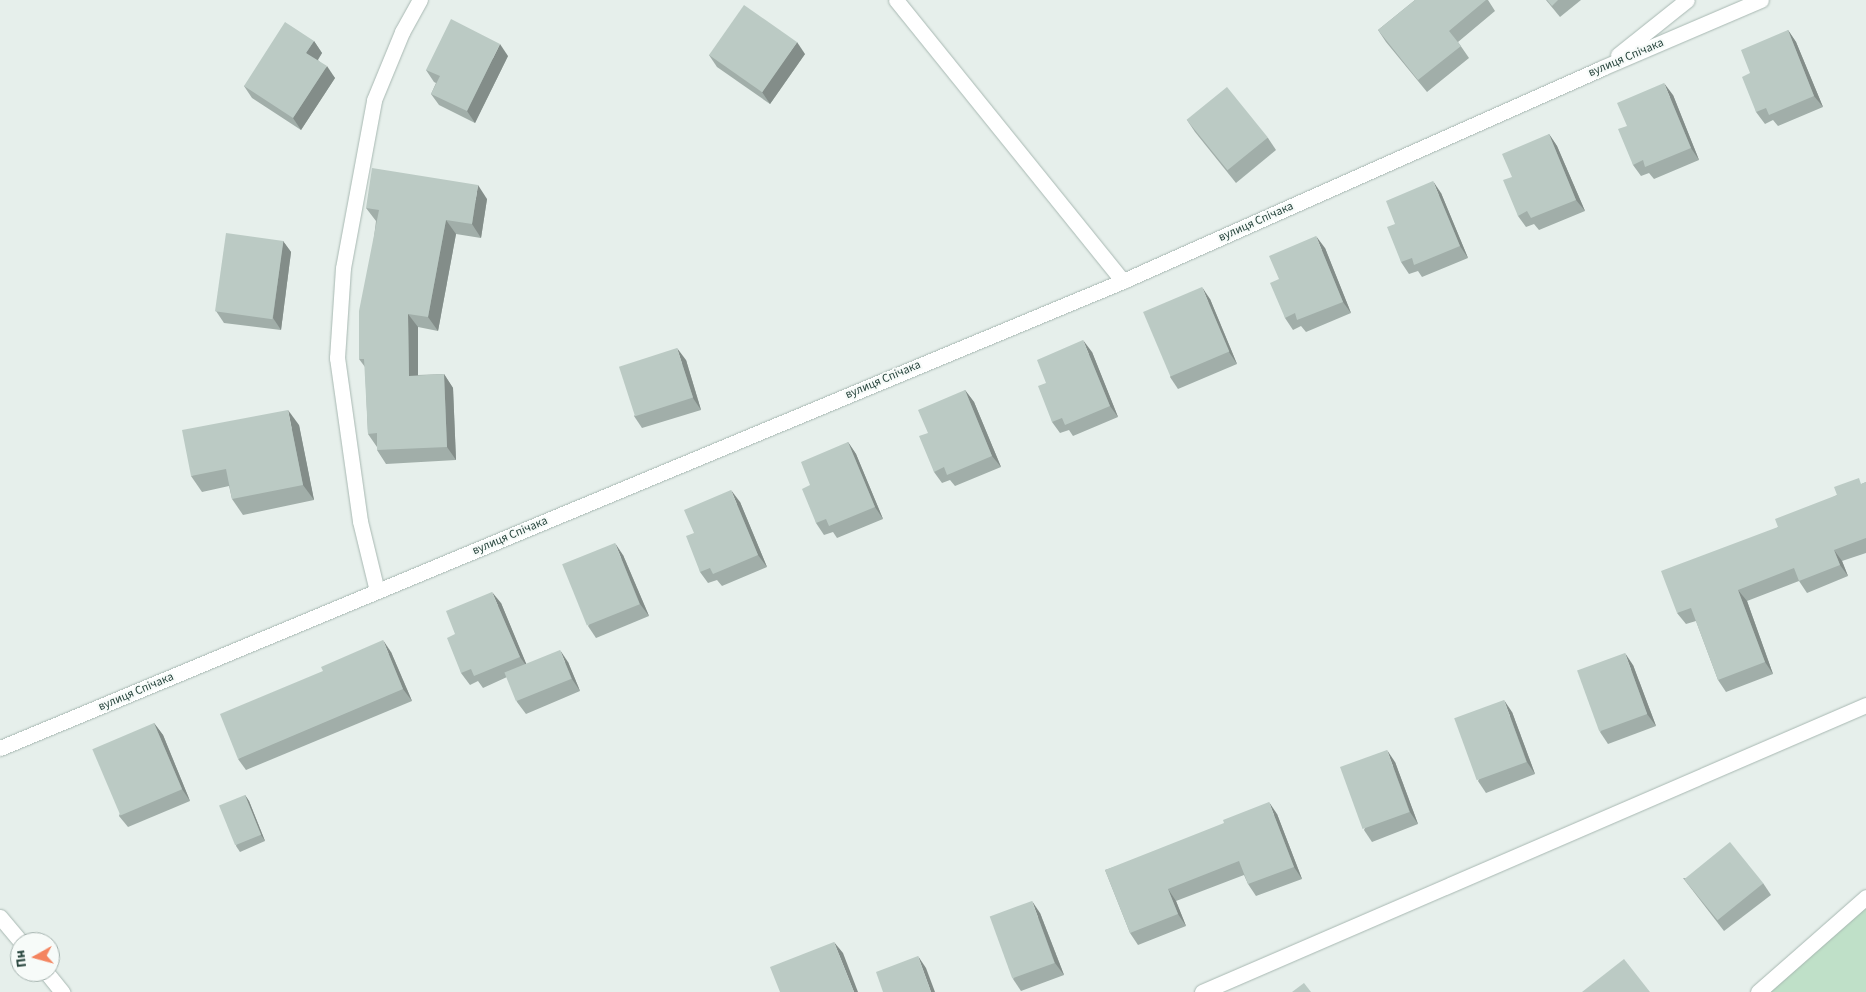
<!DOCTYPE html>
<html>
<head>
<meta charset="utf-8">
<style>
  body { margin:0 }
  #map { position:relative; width:1866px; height:992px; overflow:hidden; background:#e6efeb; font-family:"Source Sans 3",sans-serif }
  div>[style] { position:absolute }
  .green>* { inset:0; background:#bfe0c8 }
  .roads { filter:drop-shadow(0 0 1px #a8b8b2) drop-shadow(0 0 1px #a8b8b2) }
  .minor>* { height:15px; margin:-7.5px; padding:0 7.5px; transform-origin:7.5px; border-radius:7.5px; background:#fff }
  .wall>* { inset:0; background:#a1aea9 }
  .shaded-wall>* { inset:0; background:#838d89 }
  .building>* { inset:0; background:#bbcac4; transform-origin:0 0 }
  span { translate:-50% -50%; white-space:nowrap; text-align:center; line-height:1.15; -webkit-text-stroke:4px #f7fbf9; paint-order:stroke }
  .street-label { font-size:12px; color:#24423a }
  .north { position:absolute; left:10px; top:932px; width:50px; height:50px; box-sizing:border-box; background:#f7fbf9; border:1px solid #a3b1ad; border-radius:50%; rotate:263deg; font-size:14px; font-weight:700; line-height:20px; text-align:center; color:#24423a }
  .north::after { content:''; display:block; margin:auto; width:18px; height:22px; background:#f4845f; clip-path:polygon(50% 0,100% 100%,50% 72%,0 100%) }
</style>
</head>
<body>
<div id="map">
  <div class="green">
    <div style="clip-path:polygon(1866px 894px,1866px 992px,1754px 992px)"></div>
  </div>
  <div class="roads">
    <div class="minor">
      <div style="left:896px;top:0;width:361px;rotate:51.1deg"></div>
      <div style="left:1618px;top:55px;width:88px;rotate:-38.6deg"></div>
      <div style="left:377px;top:591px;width:72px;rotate:-103.7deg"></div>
      <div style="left:360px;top:521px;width:165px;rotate:-98deg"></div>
      <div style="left:337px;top:358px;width:90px;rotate:-86.2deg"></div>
      <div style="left:343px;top:268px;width:171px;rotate:-79.5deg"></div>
      <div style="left:374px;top:100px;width:74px;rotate:-67.6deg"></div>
      <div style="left:402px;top:32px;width:37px;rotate:-61deg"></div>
      <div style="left:0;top:748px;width:1216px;rotate:-22.58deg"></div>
      <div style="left:1123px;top:281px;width:524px;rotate:-23.97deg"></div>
      <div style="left:1602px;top:68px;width:173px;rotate:-23.2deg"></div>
      <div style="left:0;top:917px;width:33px;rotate:50deg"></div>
      <div style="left:46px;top:972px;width:26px;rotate:51deg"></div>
      <div style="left:1202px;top:992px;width:723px;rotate:-23.38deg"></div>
      <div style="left:1758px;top:992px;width:144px;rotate:-41.3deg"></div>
    </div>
  </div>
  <div class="wall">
    <div style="clip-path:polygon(1415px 0,1488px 0,1495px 11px,1458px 42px,1469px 58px,1427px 92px,1386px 42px,1378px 30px)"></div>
    <div style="clip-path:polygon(1546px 0,1581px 0,1560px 17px)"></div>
    <div style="clip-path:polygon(1788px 30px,1796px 42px,1823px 107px,1778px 126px,1773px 120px,1765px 124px,1756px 112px,1750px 73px)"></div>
    <div style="clip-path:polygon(314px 41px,322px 53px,318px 60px,335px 78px,301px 130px,252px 98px,244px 86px)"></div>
    <div style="clip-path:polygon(805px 54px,770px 104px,717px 67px,709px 55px)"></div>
    <div style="clip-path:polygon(508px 56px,475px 123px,439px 105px,431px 94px,436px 83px,434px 82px,426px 70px)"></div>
    <div style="clip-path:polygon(1673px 95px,1699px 160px,1654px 179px,1649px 173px,1641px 176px,1633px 165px,1627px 126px)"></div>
    <div style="clip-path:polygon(1187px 120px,1268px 138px,1276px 150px,1236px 183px,1195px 132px)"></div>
    <div style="clip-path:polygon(1549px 134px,1557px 146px,1585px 211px,1539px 230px,1534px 224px,1526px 227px,1518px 216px,1512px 177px)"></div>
    <div style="clip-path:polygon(1441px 193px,1468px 258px,1422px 277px,1418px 271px,1409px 274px,1401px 262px,1395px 224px)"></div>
    <div style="clip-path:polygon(487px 199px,481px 238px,456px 234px,438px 331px,418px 327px,418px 375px,444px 374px,453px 388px,456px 460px,386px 464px,377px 450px,377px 447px,368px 434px,365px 367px,359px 359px,376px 221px,366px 208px)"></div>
    <div style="clip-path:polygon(283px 241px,291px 252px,281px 330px,224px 323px,216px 311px)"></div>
    <div style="clip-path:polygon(1325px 248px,1351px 313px,1306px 332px,1301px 326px,1293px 330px,1285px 318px,1279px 279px)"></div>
    <div style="clip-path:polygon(1210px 299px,1237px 364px,1178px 389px,1170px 377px)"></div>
    <div style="clip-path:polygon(1092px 352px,1118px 417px,1073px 436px,1069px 430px,1060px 433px,1052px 422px,1046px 383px)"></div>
    <div style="clip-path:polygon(686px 360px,701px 410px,642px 428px,634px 416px)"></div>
    <div style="clip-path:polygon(965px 390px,974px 402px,1001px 467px,955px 486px,950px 480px,942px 483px,934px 472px,928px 433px)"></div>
    <div style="clip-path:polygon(299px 425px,314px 500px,243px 515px,232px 499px,229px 486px,202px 492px,191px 476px)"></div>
    <div style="clip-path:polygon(848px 442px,856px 454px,883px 519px,837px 538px,833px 532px,824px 535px,816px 523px,810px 485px)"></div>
    <div style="clip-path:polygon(1866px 482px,1866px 553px,1842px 561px,1848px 576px,1807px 593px,1799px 581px,1747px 601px,1773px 674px,1726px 692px,1718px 680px,1696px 621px,1686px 624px,1677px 613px,1778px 527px,1837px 495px)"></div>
    <div style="clip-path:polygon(740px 502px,767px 567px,722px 586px,717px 580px,708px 583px,700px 572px,694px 533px)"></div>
    <div style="clip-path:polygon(623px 555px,649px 616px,596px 638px,588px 626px)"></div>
    <div style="clip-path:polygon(501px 603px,526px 664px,568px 662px,580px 691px,526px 714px,517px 702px,507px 677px,483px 688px,478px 681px,470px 685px,461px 673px,455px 634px)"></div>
    <div style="clip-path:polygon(391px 652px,412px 701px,246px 770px,238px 759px)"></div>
    <div style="clip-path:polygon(1633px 665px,1656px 726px,1608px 744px,1600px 732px)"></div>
    <div style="clip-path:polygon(1512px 712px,1535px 774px,1486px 793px,1478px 781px)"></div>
    <div style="clip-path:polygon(154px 723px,163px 735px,190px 801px,128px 827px,119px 816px)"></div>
    <div style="clip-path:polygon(1395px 762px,1418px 824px,1372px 842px,1364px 830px)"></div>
    <div style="clip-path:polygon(245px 795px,249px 801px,265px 841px,240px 852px,236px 846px)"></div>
    <div style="clip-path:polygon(1277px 814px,1302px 879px,1256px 896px,1248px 884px,1244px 875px,1176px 901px,1186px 926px,1138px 945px,1130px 933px,1105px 870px)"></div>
    <div style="clip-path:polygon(1683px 878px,1763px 883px,1771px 895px,1724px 931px)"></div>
    <div style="clip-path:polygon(1040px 913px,1064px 975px,1021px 991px,1013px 979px)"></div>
  </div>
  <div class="shaded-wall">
    <div style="clip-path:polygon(1788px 30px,1796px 42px,1823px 107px,1814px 96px)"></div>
    <div style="clip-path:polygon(314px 41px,322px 53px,315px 64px,306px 53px)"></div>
    <div style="clip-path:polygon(797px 42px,805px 54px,770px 104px,762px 92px)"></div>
    <div style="clip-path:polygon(500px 44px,508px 56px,475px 123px,467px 111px)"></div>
    <div style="clip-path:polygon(327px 66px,335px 78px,301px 130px,293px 118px)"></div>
    <div style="clip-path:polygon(1664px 83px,1673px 95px,1699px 160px,1691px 148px)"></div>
    <div style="clip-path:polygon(1549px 134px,1557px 146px,1585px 211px,1576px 200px)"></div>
    <div style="clip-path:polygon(1433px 181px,1441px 193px,1468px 258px,1460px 246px)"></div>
    <div style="clip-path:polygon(478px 185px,487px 199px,481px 238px,472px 224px)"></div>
    <div style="clip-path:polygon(446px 220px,456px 234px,438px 331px,428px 317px)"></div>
    <div style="clip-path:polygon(1316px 236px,1325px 248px,1351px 313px,1343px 302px)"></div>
    <div style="clip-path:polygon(283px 241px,291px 252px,281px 330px,273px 318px)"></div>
    <div style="clip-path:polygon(1202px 287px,1210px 299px,1237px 364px,1229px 352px)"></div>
    <div style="clip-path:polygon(408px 314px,418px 327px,418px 389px,409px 376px)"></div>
    <div style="clip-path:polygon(1083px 340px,1092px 352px,1118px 417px,1110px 406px)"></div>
    <div style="clip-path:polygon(677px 348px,686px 360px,701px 410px,693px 398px)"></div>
    <div style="clip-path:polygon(444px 374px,453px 388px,456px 460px,447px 447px)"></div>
    <div style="clip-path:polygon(965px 390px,974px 402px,1001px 467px,992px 456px)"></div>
    <div style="clip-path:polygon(288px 410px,299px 425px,314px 500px,303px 485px)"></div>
    <div style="clip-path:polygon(848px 442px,856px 454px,883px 519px,875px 507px)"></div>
    <div style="clip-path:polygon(731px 490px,740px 502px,767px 567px,758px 555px)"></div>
    <div style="clip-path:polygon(615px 543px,623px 555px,649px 616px,640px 604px)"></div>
    <div style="clip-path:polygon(1834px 550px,1842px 561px,1848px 576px,1840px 565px)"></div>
    <div style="clip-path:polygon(1738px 590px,1747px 601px,1773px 674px,1765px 662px)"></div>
    <div style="clip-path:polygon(492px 592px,501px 603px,528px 668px,520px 657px)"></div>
    <div style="clip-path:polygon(383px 640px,391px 652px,412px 701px,403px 689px)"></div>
    <div style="clip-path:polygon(560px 650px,568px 662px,580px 691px,572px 679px)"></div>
    <div style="clip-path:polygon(1625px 653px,1633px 665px,1656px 726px,1647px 714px)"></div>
    <div style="clip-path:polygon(1504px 700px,1512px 712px,1535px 774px,1527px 762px)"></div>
    <div style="clip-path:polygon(154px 723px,163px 735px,190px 801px,182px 789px)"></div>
    <div style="clip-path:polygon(1387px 750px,1395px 762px,1418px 824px,1410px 812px)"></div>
    <div style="clip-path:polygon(245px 795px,249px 801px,265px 841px,261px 835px)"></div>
    <div style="clip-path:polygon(1269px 802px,1277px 814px,1302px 879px,1294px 867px)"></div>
    <div style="clip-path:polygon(1168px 889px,1176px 901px,1186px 926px,1178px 914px)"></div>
    <div style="clip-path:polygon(1032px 901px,1040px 913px,1064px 975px,1055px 963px)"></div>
    <div style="clip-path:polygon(834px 942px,843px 953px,858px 992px,854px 992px)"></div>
    <div style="clip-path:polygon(918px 956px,926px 968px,935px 992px,931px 992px)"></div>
  </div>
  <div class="building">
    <div style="clip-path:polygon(1415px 0,1486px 0,1449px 31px,1461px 46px,1418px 80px,1378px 30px)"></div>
    <div style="clip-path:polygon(1547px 0,1558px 0,1552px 6px)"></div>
    <div style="left:744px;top:5px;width:65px;height:61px;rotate:35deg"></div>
    <div style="clip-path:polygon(451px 19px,500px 44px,467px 111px,431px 94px,440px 76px,426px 70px)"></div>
    <div style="clip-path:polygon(285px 22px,314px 41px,306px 53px,327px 66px,293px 118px,244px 86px)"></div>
    <div style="clip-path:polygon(1788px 30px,1814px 96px,1769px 115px,1766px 108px,1756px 112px,1742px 77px,1750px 73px,1741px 50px)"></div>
    <div style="clip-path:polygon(1664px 83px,1691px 148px,1645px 167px,1643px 160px,1633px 165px,1618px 129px,1627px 126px,1617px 103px)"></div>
    <div style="left:1227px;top:87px;width:65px;height:52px;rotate:51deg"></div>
    <div style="clip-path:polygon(1549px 134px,1576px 200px,1531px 218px,1527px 211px,1518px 216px,1503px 180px,1512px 177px,1502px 154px)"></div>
    <div style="clip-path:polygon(372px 168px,478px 185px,472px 224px,446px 220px,428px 317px,408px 314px,409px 376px,444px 374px,447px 447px,377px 450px,377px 433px,368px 434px,364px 359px,359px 359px,359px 311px,379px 210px,366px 208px)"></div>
    <div style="clip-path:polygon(1433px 181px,1460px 246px,1414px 265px,1412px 258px,1401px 262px,1387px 227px,1395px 224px,1386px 201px)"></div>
    <div style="left:226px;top:233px;width:58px;height:79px;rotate:8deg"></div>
    <div style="clip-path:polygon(1316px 236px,1343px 302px,1297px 320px,1295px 313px,1285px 318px,1270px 283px,1279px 279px,1269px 256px)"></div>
    <div style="left:1202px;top:287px;width:70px;height:64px;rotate:67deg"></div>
    <div style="clip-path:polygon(1083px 340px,1110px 406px,1065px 425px,1062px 418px,1052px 422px,1038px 386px,1046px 383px,1037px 360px)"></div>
    <div style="left:677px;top:348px;width:52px;height:61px;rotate:72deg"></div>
    <div style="clip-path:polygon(965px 390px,992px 456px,947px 475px,944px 467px,934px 472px,919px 436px,928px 433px,918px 410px)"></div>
    <div style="clip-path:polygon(288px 410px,303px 485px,232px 499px,226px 469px,191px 476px,182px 430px)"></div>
    <div style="clip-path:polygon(848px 442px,875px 507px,829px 526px,826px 519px,816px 523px,802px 489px,810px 485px,801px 462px)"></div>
    <div style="clip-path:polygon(1859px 478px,1861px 484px,1866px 482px,1866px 538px,1834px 550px,1840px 565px,1799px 581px,1794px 568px,1738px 590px,1765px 662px,1718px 680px,1691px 608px,1677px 613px,1661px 571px,1778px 527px,1775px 519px,1837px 495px,1834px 487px)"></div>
    <div style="clip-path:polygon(731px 490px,758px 555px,713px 574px,710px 568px,700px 572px,686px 536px,694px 533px,684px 510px)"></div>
    <div style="left:615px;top:543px;width:66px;height:57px;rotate:68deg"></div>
    <div style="clip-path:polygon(492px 592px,520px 657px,474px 676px,471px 669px,461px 673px,447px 638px,455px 634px,446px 611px)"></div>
    <div style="clip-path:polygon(383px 640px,403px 689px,238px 759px,220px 714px,323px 671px,321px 667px)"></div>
    <div style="left:560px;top:650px;width:31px;height:60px;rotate:68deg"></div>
    <div style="left:1625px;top:653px;width:65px;height:51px;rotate:70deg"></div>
    <div style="left:1504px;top:700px;width:66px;height:53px;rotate:70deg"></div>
    <div style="left:154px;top:723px;width:72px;height:67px;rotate:67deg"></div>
    <div style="left:1387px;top:750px;width:66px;height:50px;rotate:70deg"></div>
    <div style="left:245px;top:795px;width:43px;height:28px;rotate:68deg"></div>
    <div style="clip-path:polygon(1269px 802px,1294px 867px,1248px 884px,1239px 861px,1168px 889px,1178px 914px,1130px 933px,1105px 870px,1224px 823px,1223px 820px)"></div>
    <div style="left:1730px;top:842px;width:53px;height:59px;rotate:51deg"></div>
    <div style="left:1032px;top:901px;width:66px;height:45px;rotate:70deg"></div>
    <div style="clip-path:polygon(834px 942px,854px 992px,780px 992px,770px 967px)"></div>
    <div style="clip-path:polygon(918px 956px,931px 992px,883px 992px,876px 972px)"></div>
    <div style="clip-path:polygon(1624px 959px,1650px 992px,1582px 992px)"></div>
    <div style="clip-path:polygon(1304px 983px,1311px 992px,1292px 992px)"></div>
  </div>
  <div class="street-label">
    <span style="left:1626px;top:58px;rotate:-23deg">вулиця Спічака</span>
    <span style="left:1256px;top:222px;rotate:-24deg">вулиця Спічака</span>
    <span style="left:883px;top:380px;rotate:-23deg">вулиця Спічака</span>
    <span style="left:510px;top:536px;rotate:-23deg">вулиця Спічака</span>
    <span style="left:136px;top:692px;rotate:-23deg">вулиця Спічака</span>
  </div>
  <div class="north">Пн</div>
</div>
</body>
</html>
